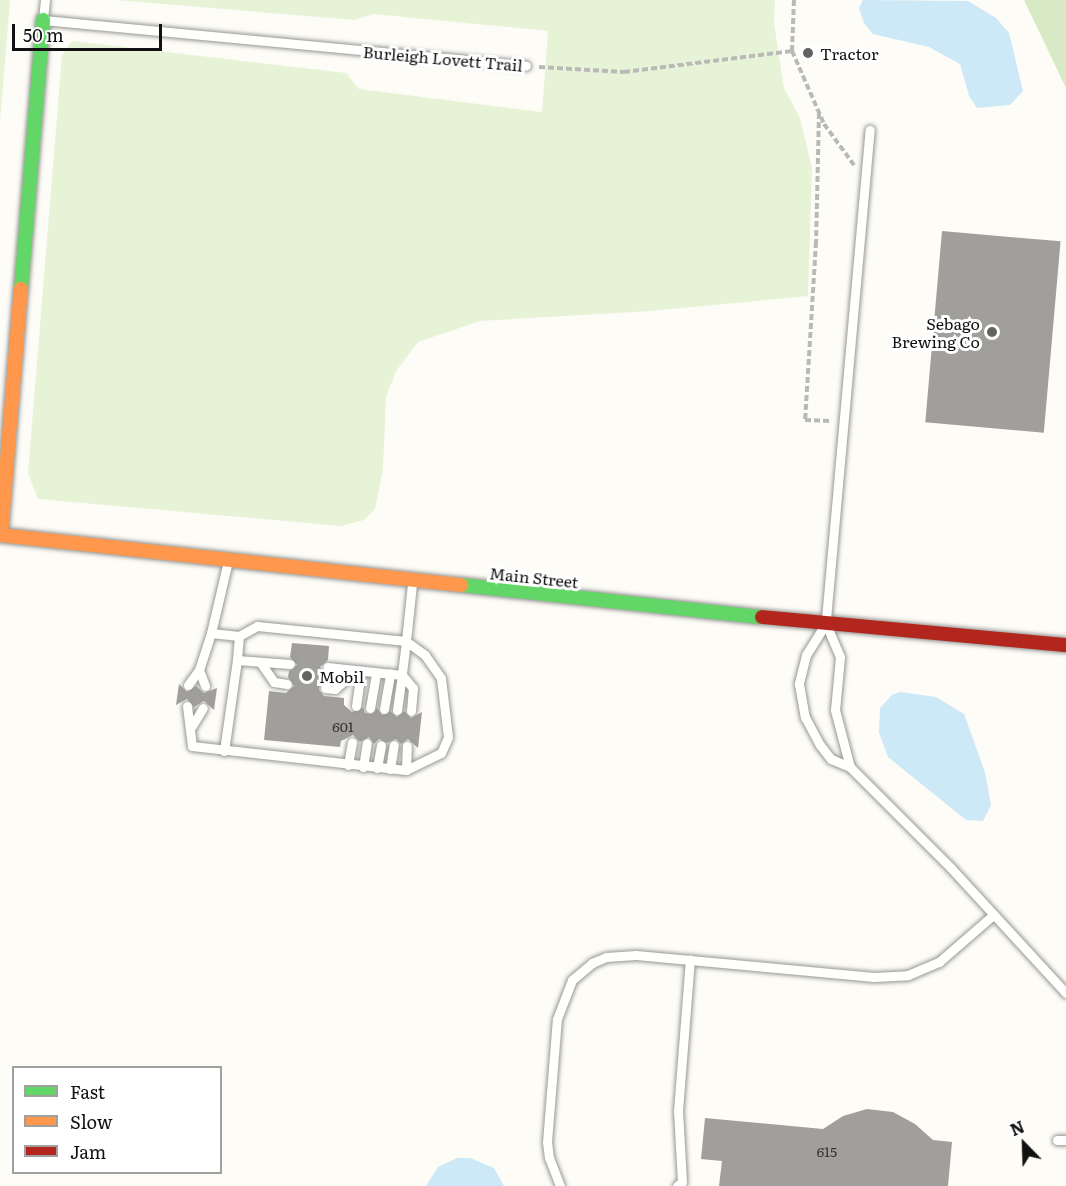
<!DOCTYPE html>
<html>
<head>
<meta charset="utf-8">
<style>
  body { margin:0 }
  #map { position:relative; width:1066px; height:1186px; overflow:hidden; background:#fdfcf7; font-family:Literata,serif }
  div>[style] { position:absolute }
  .green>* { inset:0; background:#e7f3d7 }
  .forest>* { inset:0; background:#d8eac5 }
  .water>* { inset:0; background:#cde8f7 }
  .building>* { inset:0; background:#a19f9c; transform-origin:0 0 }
  .path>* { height:4px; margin-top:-2px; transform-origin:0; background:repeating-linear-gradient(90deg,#b9b9b8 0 6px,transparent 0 9px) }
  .roads { filter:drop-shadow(0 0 2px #979795) drop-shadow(0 0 2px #979795) }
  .lane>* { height:9px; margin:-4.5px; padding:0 4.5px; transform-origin:4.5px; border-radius:4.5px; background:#fffffe }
  .fast>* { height:14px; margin:-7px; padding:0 7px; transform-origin:7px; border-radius:7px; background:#63d668 }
  .slow>* { height:14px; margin:-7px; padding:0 7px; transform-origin:7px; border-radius:7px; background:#ff974d }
  .jam>* { height:14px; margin:-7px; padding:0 7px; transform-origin:7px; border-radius:7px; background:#b3261e }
  .dots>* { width:16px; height:16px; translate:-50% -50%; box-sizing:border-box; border:3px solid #fff; border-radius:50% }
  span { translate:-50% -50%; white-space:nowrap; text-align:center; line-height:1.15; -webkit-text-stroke:6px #fff; paint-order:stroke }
  .number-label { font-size:14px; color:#353434 }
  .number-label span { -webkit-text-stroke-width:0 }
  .poi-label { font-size:16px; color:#111 }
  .left { translate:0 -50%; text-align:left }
  .right { translate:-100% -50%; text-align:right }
  .street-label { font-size:16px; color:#111 }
  .legend { position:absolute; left:12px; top:1066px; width:210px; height:108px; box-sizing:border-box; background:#fff; border:2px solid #a0a0a0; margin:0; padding:8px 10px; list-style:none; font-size:18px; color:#111 }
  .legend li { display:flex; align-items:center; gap:12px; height:30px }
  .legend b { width:30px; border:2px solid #a0a0a0 }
  .north { position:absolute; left:994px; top:1114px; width:60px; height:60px; -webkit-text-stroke:4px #fff; paint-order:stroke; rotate:337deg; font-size:16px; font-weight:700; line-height:24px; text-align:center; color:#111 }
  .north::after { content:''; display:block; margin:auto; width:21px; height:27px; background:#111; clip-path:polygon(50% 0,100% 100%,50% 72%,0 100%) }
  .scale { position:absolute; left:12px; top:24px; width:150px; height:27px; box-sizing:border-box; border:3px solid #111; border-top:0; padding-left:8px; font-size:18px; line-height:21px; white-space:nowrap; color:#111; -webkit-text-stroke:4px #fff; paint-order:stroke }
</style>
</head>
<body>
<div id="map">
  <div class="green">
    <div style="clip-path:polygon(0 0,10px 0,0 122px)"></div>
    <div style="clip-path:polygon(114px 0,775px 0,774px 23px,784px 88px,800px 118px,812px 168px,808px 296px,651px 311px,480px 321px,418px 342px,396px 371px,386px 397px,383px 469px,375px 509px,364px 520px,341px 526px,38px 499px,28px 473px,62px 55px,72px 41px,346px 73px,359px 89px,542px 112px,548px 31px,374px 14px,354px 20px)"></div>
  </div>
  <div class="forest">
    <div style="clip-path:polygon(1024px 0,1066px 0,1066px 88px)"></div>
  </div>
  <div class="water">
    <div style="clip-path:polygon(863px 0,968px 1px,996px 18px,1009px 33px,1023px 91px,1010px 105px,977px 108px,969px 96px,960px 64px,929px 47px,873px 34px,864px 23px,859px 8px)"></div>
    <div style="clip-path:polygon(900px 692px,936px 697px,964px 714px,985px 772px,991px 805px,983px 821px,966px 820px,888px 757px,879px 733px,880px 708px,892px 695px)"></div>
    <div style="clip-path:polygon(457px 1158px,470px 1158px,494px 1168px,504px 1186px,426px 1186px,438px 1167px)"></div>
  </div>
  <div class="building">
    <div style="left:942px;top:231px;width:119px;height:192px;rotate:5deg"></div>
    <div style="clip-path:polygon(292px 643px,329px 646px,328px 660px,320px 667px,326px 674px,326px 681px,320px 684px,319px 690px,324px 696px,344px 698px,344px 705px,352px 712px,363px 707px,365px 713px,372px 714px,377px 708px,382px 715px,390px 711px,397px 717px,404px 711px,411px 718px,422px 712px,418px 748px,408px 739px,401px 744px,396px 739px,387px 743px,379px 739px,374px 744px,369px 737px,360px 742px,353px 735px,341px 741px,340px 747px,264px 740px,269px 691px,286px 693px,294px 686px,288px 677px,289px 671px,297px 665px,290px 657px)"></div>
    <div style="clip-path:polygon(179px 684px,187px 692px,196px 686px,204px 693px,217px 688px,214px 710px,204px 701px,194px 707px,187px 699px,176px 705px)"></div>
    <div style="clip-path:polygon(867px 1109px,893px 1112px,915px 1124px,933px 1140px,952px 1142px,948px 1186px,719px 1186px,722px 1161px,701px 1159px,705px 1118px,823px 1129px,843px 1116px)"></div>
  </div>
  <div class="path">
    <div style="left:792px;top:51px;width:80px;rotate:66.3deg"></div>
    <div style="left:824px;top:124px;width:51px;rotate:53.8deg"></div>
    <div style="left:539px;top:67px;width:85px;rotate:3.4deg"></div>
    <div style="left:624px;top:72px;width:169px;rotate:-7.1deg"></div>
    <div style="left:792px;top:51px;width:51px;rotate:-87.8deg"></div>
    <div style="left:819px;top:113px;width:129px;rotate:91.3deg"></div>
    <div style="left:816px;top:242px;width:178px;rotate:93.5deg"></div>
    <div style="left:805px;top:420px;width:26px;rotate:2deg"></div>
  </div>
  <div class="roads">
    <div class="lane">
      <div style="left:45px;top:0;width:20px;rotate:96deg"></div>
      <div style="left:43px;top:20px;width:485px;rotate:5.4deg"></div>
      <div style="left:227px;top:565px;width:70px;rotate:103.2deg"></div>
      <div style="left:211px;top:633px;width:28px;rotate:6deg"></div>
      <div style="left:239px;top:636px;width:21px;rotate:-29deg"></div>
      <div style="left:257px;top:626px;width:150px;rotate:5.7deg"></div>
      <div style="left:406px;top:641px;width:57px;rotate:-84deg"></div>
      <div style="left:826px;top:619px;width:491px;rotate:-84.9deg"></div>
      <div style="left:821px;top:631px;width:28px;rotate:122deg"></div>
      <div style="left:806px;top:655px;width:30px;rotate:104deg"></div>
      <div style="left:799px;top:684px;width:34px;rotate:80deg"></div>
      <div style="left:805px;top:717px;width:32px;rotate:62deg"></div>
      <div style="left:820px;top:745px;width:18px;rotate:52deg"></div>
      <div style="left:831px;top:759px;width:21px;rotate:23deg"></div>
      <div style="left:850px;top:767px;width:143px;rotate:45deg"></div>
      <div style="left:951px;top:868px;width:170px;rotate:47.4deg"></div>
      <div style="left:829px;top:631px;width:28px;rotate:67deg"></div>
      <div style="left:840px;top:657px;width:53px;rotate:95.4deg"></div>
      <div style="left:835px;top:710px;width:59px;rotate:75.3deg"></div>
      <div style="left:239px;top:636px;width:24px;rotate:95deg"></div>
      <div style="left:237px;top:660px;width:53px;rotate:4.3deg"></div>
      <div style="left:260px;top:662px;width:24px;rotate:55deg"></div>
      <div style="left:274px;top:682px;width:13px;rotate:9deg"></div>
      <div style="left:199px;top:670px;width:17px;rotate:69deg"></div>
      <div style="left:402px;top:675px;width:17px;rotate:50deg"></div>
      <div style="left:413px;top:688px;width:23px;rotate:95deg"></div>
      <div style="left:188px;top:685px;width:19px;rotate:-54deg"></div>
      <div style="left:199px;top:670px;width:39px;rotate:-72deg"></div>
      <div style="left:325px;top:688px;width:10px;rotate:6deg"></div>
      <div style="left:335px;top:689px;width:27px;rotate:-42deg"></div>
      <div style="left:187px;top:706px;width:40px;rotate:82.9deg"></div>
      <div style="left:192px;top:746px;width:215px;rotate:6.4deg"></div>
      <div style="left:406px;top:770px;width:39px;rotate:-26deg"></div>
      <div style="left:441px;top:753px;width:17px;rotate:-66deg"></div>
      <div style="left:448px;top:737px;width:59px;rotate:-96.8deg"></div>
      <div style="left:441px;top:678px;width:28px;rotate:-125deg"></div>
      <div style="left:425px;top:655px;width:24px;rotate:-144deg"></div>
      <div style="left:406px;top:641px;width:34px;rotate:97deg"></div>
      <div style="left:402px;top:675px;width:75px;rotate:-173.9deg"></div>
      <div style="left:356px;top:706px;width:35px;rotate:-82deg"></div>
      <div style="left:370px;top:708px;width:36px;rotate:-80deg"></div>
      <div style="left:384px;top:709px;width:36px;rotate:-80deg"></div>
      <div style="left:397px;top:710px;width:35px;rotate:-82deg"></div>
      <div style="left:192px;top:726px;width:21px;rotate:-59deg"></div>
      <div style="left:224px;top:751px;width:92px;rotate:-81.9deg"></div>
      <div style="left:348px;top:765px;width:23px;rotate:-80deg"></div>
      <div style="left:363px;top:767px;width:24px;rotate:-81deg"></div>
      <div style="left:377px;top:768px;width:23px;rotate:-80deg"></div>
      <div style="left:390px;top:769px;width:24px;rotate:-81deg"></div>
      <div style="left:406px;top:770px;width:24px;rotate:-88deg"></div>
      <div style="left:1057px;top:1140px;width:9px"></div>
      <div style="left:560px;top:1186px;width:30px;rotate:-111deg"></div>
      <div style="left:549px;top:1158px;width:16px;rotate:-97deg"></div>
      <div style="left:547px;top:1142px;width:123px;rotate:-85.4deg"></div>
      <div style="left:557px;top:1019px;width:42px;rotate:-69deg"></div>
      <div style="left:572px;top:980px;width:26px;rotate:-40deg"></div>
      <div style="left:592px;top:963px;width:15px;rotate:-23deg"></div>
      <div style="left:606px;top:957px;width:30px;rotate:-4deg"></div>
      <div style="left:636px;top:955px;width:239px;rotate:5.3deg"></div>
      <div style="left:874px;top:977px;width:34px;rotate:-3deg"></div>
      <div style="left:908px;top:975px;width:34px;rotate:-23deg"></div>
      <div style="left:939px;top:962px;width:72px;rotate:-41deg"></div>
      <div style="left:677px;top:1186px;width:6px;rotate:-39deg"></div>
      <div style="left:682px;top:1182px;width:71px;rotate:-93.2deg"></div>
      <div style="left:678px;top:1111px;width:152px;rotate:-85.5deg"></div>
    </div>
    <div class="fast">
      <div style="left:21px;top:289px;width:270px;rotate:-85.3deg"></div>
      <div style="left:461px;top:585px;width:303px;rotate:6.1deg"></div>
    </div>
    <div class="slow">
      <div style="left:0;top:535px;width:464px;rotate:6.2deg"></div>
      <div style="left:1px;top:535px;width:247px;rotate:-85.4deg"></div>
    </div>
    <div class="jam">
      <div style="left:762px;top:617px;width:305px;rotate:5.3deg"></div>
    </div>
  </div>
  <div class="dots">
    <div style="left:808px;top:53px;background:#646362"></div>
    <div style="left:992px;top:332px;background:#646362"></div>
    <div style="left:307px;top:676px;background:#646362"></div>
  </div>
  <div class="number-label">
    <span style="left:343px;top:726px">601</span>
    <span style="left:827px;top:1151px">615</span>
  </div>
  <div class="poi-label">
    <span class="left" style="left:820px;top:53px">Tractor</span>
    <span class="right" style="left:980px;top:332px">Sebago<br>Brewing Co</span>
    <span class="left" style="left:319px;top:676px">Mobil</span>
  </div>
  <div class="street-label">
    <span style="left:443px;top:58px;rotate:5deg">Burleigh Lovett Trail</span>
    <span style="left:534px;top:577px;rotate:6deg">Main Street</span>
  </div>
  <ul class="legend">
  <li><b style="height:8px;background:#63d668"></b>Fast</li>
  <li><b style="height:8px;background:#ff974d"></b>Slow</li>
  <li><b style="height:8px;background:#b3261e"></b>Jam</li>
  </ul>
  <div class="north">N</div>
  <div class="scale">50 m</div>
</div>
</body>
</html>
